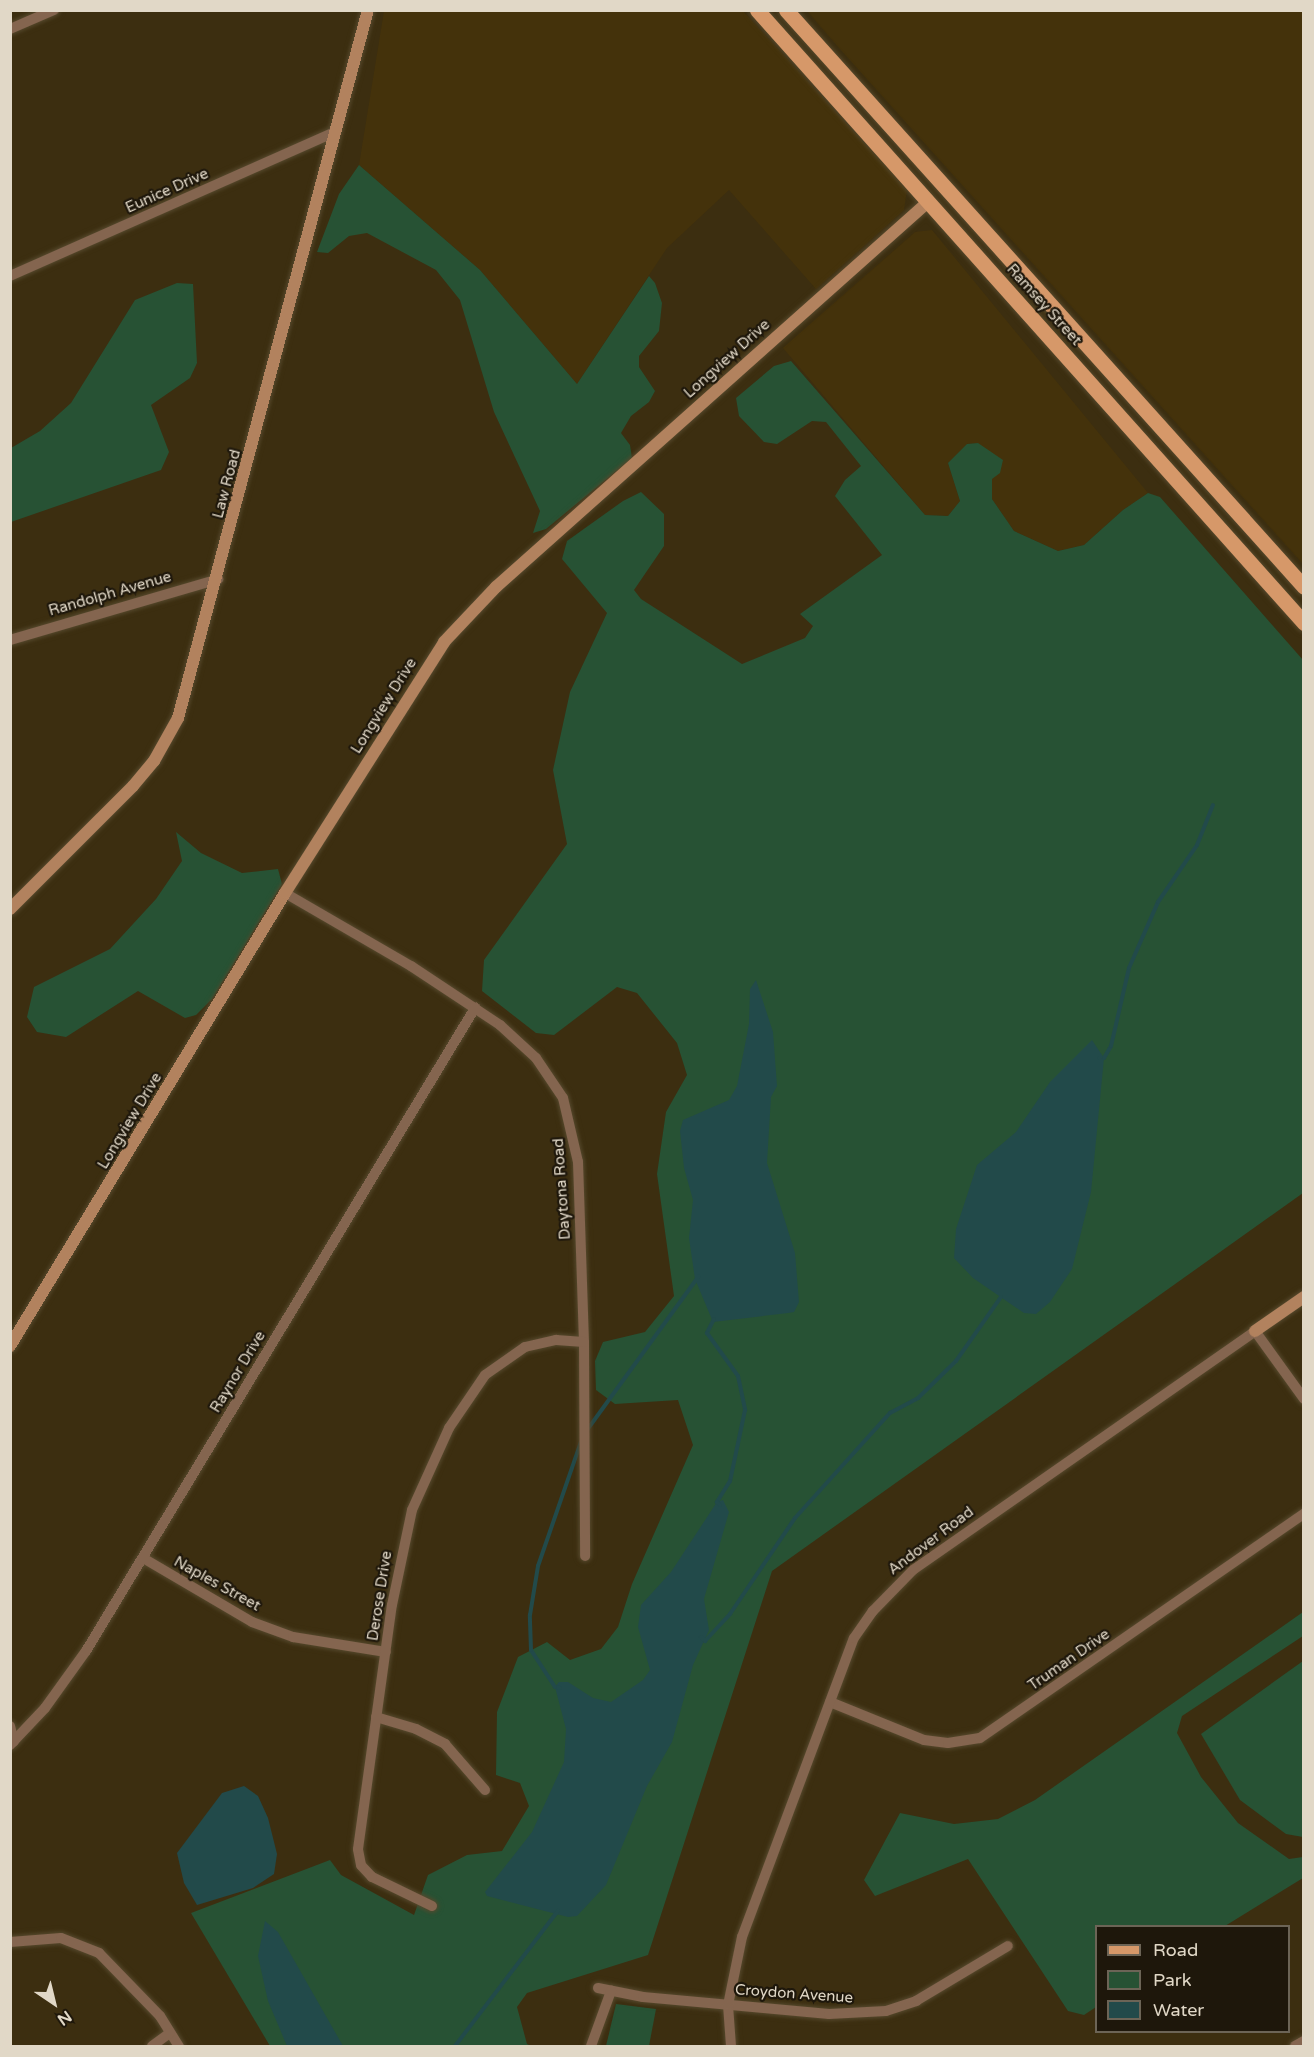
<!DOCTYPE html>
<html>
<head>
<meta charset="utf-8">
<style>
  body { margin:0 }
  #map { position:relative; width:1314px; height:2057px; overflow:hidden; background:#3c2e10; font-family:"Varela Round",sans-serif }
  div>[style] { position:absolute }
  .built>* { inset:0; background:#44320b }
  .green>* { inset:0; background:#275234 }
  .water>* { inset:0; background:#224a4a }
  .stream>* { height:4px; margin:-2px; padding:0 2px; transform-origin:2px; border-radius:2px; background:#224a4a }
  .roads { filter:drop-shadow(0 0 2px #56492d) drop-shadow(0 0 2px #56492d) }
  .street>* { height:10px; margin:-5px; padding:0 5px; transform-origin:5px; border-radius:5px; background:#84654f }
  .secondary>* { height:12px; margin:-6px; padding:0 6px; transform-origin:6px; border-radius:6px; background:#b2825e }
  .primary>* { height:15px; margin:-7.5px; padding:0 7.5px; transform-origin:7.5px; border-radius:7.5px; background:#d69869 }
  span { translate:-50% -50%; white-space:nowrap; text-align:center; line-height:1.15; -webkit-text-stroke:4.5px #1e170b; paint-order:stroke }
  .street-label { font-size:15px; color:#e1d8c7 }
  .frame { position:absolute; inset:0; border:12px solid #e1d8c7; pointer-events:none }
  .legend { position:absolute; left:1095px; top:1925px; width:195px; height:108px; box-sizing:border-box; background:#1e170b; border:2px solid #6c6456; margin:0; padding:8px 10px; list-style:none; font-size:18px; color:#e1d8c7 }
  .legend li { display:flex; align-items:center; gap:12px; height:30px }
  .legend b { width:30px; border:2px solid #6c6456 }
  .north { position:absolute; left:24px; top:1973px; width:60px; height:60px; -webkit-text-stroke:4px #1e170b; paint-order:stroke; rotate:145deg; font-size:16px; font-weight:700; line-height:24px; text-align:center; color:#e1d8c7 }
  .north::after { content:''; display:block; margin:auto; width:21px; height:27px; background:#e1d8c7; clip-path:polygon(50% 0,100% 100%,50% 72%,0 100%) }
</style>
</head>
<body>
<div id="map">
  <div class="built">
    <div style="clip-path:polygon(742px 10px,907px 190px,904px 210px,816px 289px,729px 190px,667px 248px,577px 384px,480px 270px,359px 165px,384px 11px)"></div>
    <div style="clip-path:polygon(807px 11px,1303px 11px,1303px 564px,841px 50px)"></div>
    <div style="clip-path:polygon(932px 230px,1148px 493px,1123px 510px,1084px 545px,1058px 551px,1014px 531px,992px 499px,992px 479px,978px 443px,967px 444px,948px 463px,960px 501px,948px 516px,925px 515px,783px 348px,915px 232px)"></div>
  </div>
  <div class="green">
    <div style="clip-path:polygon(359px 165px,480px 270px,577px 384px,649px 276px,655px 283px,662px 303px,659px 331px,639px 356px,639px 367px,655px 391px,649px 402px,631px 416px,621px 433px,630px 445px,632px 458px,546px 529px,533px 533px,540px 511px,494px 412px,460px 300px,436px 270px,367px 233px,349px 236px,328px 253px,317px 252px,339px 194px)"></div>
    <div style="clip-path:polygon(177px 283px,193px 284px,197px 363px,190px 378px,151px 405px,169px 452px,161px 470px,11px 522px,11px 448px,40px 431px,71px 403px,135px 300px)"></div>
    <div style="clip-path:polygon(791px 361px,925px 515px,948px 516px,960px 501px,948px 463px,967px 444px,978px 443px,1003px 460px,1000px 473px,992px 479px,992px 499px,1014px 531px,1058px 551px,1084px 545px,1123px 510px,1148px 493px,1160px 497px,1303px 660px,1303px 1193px,772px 1571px,648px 1955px,527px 1993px,517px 2007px,527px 2044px,531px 2046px,270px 2046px,191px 1913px,330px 1860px,341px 1875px,414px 1915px,428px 1875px,467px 1855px,502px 1851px,529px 1806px,520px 1783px,496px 1775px,497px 1712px,518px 1657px,547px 1642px,570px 1660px,601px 1649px,618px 1627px,632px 1584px,693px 1445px,678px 1400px,615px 1404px,596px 1390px,595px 1361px,603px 1342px,645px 1332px,674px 1296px,657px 1174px,666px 1112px,687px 1075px,677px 1043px,637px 993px,617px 987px,554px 1035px,536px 1033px,482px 991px,484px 960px,567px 844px,553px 770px,570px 692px,607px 613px,562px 559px,567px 541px,623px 501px,641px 492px,664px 514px,664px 546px,634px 590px,641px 599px,742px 664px,805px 638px,813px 626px,800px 614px,882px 555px,835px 496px,845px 480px,861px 466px,826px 422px,812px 421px,777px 444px,764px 442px,739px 416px,736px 398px,774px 366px)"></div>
    <div style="clip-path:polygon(176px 832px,201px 853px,242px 873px,278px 869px,282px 884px,212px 999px,196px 1015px,185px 1018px,138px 991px,66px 1037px,37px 1032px,27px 1017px,34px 987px,110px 949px,156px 899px,182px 861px)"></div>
    <div style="clip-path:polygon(1303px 1612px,1303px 1636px,1182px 1716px,1177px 1733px,1201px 1777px,1238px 1823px,1289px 1859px,1303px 1857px,1303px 1878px,1225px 1926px,1096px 1926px,1096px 2007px,1084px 2015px,1068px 2011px,968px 1859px,875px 1896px,864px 1880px,900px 1813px,954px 1824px,998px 1819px,1035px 1800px)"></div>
    <div style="clip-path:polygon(1303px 1661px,1303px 1837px,1286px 1834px,1240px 1800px,1201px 1734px)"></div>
    <div style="clip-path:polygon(616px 2004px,656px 2009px,649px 2046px,606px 2046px)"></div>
  </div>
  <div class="water">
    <div style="clip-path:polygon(756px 980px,773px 1032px,777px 1086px,771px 1097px,767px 1163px,795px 1253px,799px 1302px,794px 1312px,788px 1313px,713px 1322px,695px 1279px,689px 1238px,693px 1200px,684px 1168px,680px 1131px,683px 1120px,729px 1100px,737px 1086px,749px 1024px,750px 989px)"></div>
    <div style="clip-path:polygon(1092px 1040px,1104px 1058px,1091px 1192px,1072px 1269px,1050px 1302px,1036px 1314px,1024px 1313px,973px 1278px,954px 1258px,956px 1229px,977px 1165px,1016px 1132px,1050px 1082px)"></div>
    <div style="clip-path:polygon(723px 1500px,729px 1512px,704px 1599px,709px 1630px,693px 1665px,672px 1742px,647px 1786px,606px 1885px,577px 1916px,568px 1917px,487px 1896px,485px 1892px,532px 1832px,564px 1762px,566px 1729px,555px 1687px,559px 1682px,568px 1682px,593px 1698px,611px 1702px,643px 1680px,650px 1670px,638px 1627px,641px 1605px,671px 1572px,717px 1502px)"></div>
    <div style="clip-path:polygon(244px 1786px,258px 1796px,268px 1818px,277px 1854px,274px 1874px,253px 1888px,197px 1905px,184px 1883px,177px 1853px,222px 1793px)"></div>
    <div style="clip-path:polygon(265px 1921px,278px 1932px,343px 2046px,287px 2046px,268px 2001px,258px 1956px)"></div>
  </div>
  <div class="stream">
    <div style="left:1099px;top:1058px;width:5px"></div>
    <div style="left:1104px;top:1058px;width:14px;rotate:-60deg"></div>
    <div style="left:1111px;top:1046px;width:80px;rotate:-77deg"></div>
    <div style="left:1129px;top:968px;width:72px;rotate:-66.3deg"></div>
    <div style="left:1158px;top:902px;width:69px;rotate:-55.6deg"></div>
    <div style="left:1197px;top:845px;width:43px;rotate:-68.2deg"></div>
    <div style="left:714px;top:1319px;width:16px;rotate:117deg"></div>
    <div style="left:707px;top:1333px;width:53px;rotate:54.2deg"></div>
    <div style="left:738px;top:1376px;width:35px;rotate:78deg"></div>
    <div style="left:745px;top:1410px;width:73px;rotate:101.9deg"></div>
    <div style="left:730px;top:1481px;width:25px;rotate:122deg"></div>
    <div style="left:717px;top:1502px;width:4px;rotate:45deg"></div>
    <div style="left:587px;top:1430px;width:190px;rotate:-54deg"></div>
    <div style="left:701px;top:1637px;width:6px;rotate:45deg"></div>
    <div style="left:705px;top:1641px;width:37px;rotate:-47deg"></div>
    <div style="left:730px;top:1614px;width:116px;rotate:-55.9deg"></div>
    <div style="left:795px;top:1518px;width:142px;rotate:-47.9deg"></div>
    <div style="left:890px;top:1413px;width:32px;rotate:-28deg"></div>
    <div style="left:918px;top:1398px;width:53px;rotate:-44.2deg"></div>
    <div style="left:956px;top:1361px;width:78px;rotate:-54.9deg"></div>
    <div style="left:560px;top:1688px;width:5px;rotate:-169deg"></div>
    <div style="left:555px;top:1687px;width:44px;rotate:-123deg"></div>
    <div style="left:531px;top:1650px;width:35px;rotate:-92deg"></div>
    <div style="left:530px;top:1615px;width:50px;rotate:-80.7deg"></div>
    <div style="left:538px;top:1566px;width:131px;rotate:-70.9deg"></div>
    <div style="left:455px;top:2046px;width:170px;rotate:-52.7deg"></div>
  </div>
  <div class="roads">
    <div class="street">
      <div style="left:10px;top:29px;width:48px;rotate:-23.4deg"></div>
      <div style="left:10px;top:276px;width:355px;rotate:-23.9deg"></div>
      <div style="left:10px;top:640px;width:217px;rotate:-16.3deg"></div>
      <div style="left:285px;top:893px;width:146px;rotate:30.1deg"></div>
      <div style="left:411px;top:966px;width:107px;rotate:33.5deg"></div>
      <div style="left:500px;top:1025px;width:49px;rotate:42.5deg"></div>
      <div style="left:536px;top:1058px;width:48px;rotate:56deg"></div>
      <div style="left:563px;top:1098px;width:66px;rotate:76.8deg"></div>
      <div style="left:578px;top:1162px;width:180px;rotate:88.1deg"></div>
      <div style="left:584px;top:1342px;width:214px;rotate:89.7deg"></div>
      <div style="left:143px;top:1558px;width:126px;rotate:30.4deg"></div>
      <div style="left:252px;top:1622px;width:44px;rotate:20.1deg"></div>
      <div style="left:293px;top:1637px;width:94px;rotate:9.2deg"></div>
      <div style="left:830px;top:1702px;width:101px;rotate:22deg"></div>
      <div style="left:924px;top:1740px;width:24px;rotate:7deg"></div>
      <div style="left:948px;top:1743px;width:32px;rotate:-9deg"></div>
      <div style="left:980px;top:1738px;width:394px;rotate:-34.7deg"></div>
      <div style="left:376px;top:1717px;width:42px;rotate:16.7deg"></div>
      <div style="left:416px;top:1729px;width:33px;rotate:27deg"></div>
      <div style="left:445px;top:1744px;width:61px;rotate:49deg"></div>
      <div style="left:10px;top:1726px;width:16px;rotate:76deg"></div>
      <div style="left:10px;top:1745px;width:51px;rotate:-46.6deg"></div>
      <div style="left:45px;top:1708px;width:70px;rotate:-54.3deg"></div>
      <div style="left:86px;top:1651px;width:752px;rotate:-58.83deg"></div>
      <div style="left:432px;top:1906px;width:67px;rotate:-154.2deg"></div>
      <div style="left:372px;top:1877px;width:16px;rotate:-133deg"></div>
      <div style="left:361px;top:1865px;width:16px;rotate:-101deg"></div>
      <div style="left:358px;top:1849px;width:246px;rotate:-82.1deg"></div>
      <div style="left:392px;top:1605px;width:97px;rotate:-78.1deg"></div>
      <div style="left:412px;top:1510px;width:90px;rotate:-65.7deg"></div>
      <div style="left:449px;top:1428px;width:64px;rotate:-55.8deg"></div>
      <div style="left:485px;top:1375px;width:49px;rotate:-35deg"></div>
      <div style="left:525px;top:1347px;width:32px;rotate:-13deg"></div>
      <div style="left:556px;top:1340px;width:28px;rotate:4deg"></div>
      <div style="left:10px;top:1942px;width:51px;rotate:-4.5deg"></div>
      <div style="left:61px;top:1938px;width:41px;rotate:21.5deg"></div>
      <div style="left:99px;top:1953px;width:88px;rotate:45.9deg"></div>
      <div style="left:160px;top:2016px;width:36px;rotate:58deg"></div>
      <div style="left:598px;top:1988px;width:46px;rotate:11.3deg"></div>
      <div style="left:643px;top:1997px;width:187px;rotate:5.2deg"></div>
      <div style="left:829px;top:2014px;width:57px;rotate:-3deg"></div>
      <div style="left:886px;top:2011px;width:32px;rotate:-18deg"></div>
      <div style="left:916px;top:2001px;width:107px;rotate:-30.9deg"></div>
      <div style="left:152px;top:2046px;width:22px;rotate:-36deg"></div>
      <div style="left:591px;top:2046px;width:59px;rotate:-70deg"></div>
      <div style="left:731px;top:2046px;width:41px;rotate:-94.2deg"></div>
      <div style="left:728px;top:2005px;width:69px;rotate:-78.4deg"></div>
      <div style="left:742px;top:1937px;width:319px;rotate:-69.5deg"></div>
      <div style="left:854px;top:1638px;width:33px;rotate:-55deg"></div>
      <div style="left:873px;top:1611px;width:57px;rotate:-45.7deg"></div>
      <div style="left:913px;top:1570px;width:417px;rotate:-34.9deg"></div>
      <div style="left:1255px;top:1331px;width:84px;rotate:54.2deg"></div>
      <div style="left:1295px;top:2046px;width:10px;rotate:-29deg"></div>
    </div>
    <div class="secondary">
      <div style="left:10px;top:909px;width:174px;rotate:-45deg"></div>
      <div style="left:133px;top:786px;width:33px;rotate:-50deg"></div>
      <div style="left:154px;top:761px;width:49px;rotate:-60.8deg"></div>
      <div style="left:178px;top:718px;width:733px;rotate:-74.98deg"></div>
      <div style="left:1255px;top:1331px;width:60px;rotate:-34.8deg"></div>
      <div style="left:10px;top:1346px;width:530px;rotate:-58.74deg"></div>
      <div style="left:285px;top:893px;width:297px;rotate:-57.6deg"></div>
      <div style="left:444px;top:642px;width:76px;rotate:-46.6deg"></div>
      <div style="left:496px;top:587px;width:579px;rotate:-41.71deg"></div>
    </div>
    <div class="primary">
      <div style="left:757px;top:10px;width:822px;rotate:48.26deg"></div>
      <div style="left:786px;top:10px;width:775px;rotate:48.08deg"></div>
    </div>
  </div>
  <div class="street-label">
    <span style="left:167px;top:191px;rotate:-24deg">Eunice Drive</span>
    <span style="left:1044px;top:305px;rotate:48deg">Ramsey Street</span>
    <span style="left:727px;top:359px;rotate:-42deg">Longview Drive</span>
    <span style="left:227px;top:484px;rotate:-75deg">Law Road</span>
    <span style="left:110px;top:594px;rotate:-16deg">Randolph Avenue</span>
    <span style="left:384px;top:706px;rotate:-58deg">Longview Drive</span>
    <span style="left:130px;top:1121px;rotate:-59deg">Longview Drive</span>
    <span style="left:562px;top:1189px;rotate:-94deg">Daytona Road</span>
    <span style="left:238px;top:1372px;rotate:-59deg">Raynor Drive</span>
    <span style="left:931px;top:1541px;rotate:-37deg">Andover Road</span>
    <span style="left:217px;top:1584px;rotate:29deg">Naples Street</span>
    <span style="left:380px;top:1596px;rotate:-81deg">Derose Drive</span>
    <span style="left:1069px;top:1660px;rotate:-35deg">Truman Drive</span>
    <span style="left:794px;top:1994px;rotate:4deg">Croydon Avenue</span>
  </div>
  <div class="frame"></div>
  <ul class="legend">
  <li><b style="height:8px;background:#d69869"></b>Road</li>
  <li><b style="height:16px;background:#275234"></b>Park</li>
  <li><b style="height:16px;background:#224a4a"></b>Water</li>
  </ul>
  <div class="north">N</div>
</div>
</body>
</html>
